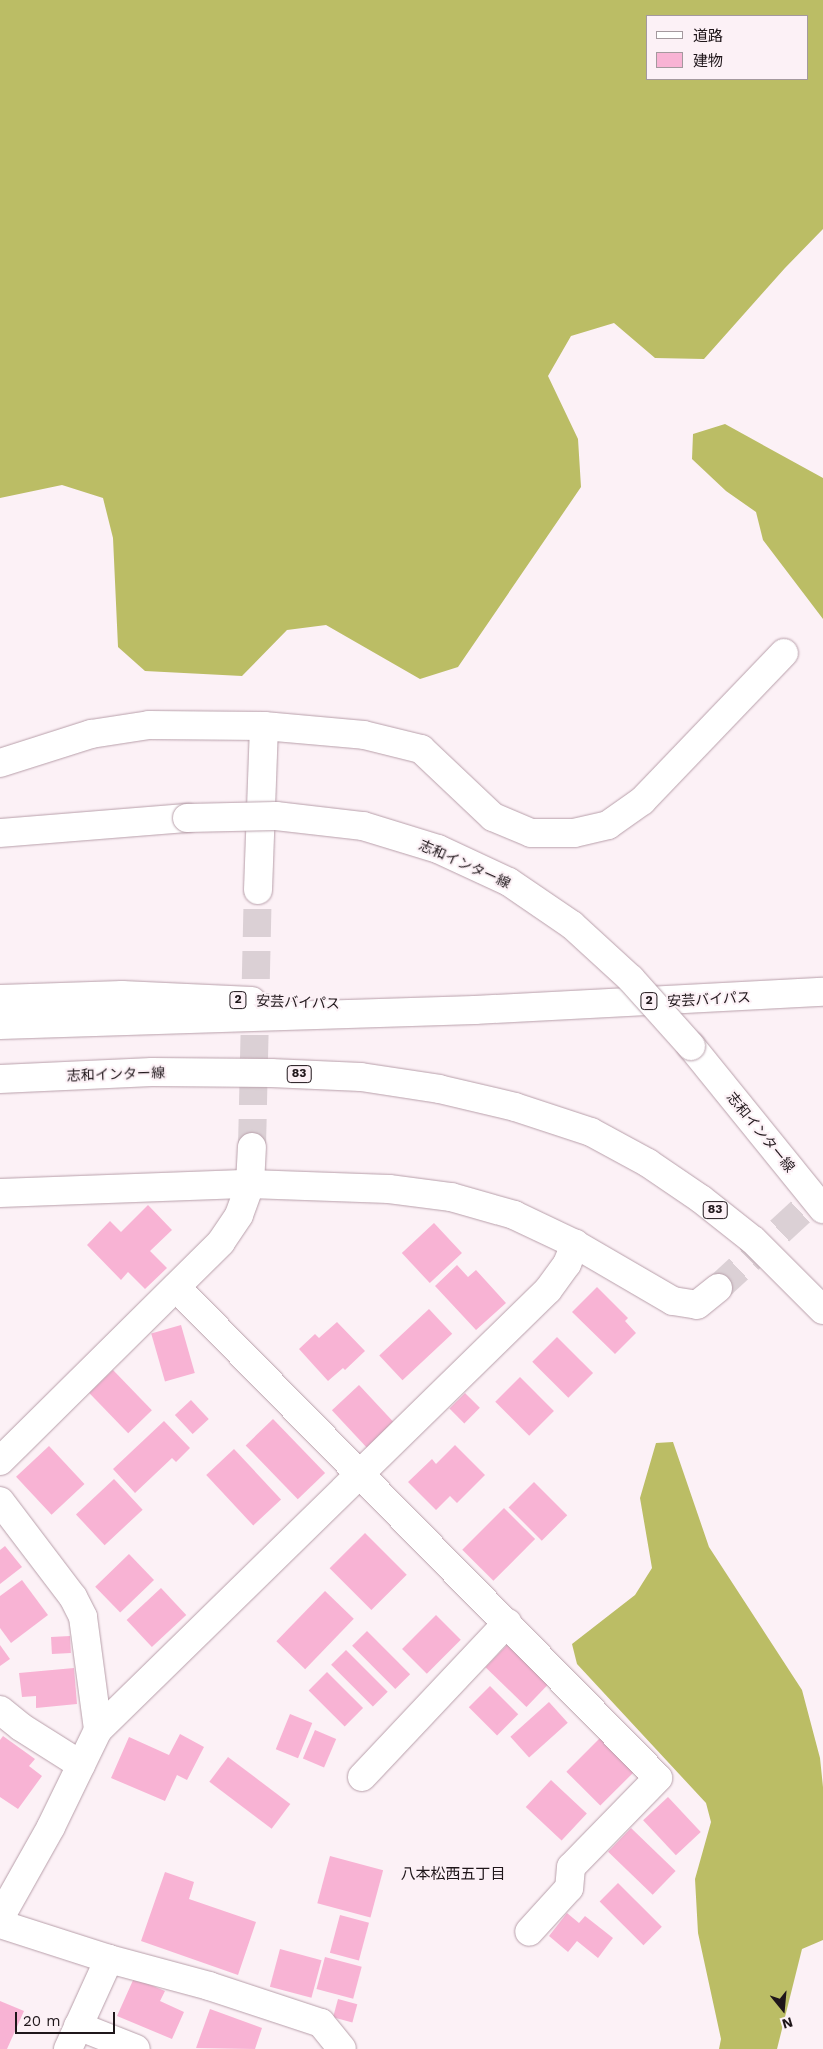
<!DOCTYPE html>
<html>
<head>
<meta charset="utf-8">
<style>
  body { margin:0 }
  #map { position:relative; width:823px; height:2049px; overflow:hidden; background:#fcf1f6; font-family:"Work Sans","Noto Sans JP",sans-serif }
  div>[style] { position:absolute }
  .forest>* { inset:0; background:#bbbd65 }
  .building>* { inset:0; background:#f8b3d4; transform-origin:0 0 }
  .minor-tunnel>* { height:28px; margin-top:-14px; transform-origin:0; background:repeating-linear-gradient(90deg,#dbd0d5 0 28px,transparent 0 42px) }
  .roads { filter:drop-shadow(0 0 1px #b89faa) drop-shadow(0 0 1px #b89faa) }
  .minor>* { height:28px; margin:-14px; padding:0 14px; transform-origin:14px; border-radius:14px; background:#fff }
  .primary>* { height:28px; margin:-14px; padding:0 14px; transform-origin:14px; border-radius:14px; background:#fff }
  .motorway>* { height:28px; margin:-14px; padding:0 14px; transform-origin:14px; border-radius:14px; background:#fff }
  .bridges { filter:drop-shadow(0 0 1px #b89faa) drop-shadow(0 0 1px #b89faa) }
  .primary-bridge>* { height:28px; margin:-14px; padding:0 14px; transform-origin:14px; border-radius:14px; background:#fff }
  span { translate:-50% -50%; white-space:nowrap; text-align:center; line-height:1.15; -webkit-text-stroke:4px #fcf1f6; paint-order:stroke }
  .shield-label span { padding:1px 4px; background:#fcf1f6; border:1px solid; border-radius:4px; -webkit-text-stroke-width:0 }
  .shield-label { font-size:12px; color:#1f161a; font-weight:700 }
  .street-label { font-size:14px; color:#1f161a }
  .neighbourhood-label { font-size:15px; color:#1f161a }
  .legend { position:absolute; left:646px; top:15px; width:162px; height:65px; box-sizing:border-box; background:#fcf1f6; border:1px solid #a4999e; margin:0; padding:6px 9px; list-style:none; font-size:15px; color:#1f161a }
  .legend li { display:flex; align-items:center; gap:10px; height:25px }
  .legend b { width:25px; border:1px solid #a4999e }
  .north { position:absolute; left:758px; top:1984px; width:50px; height:50px; -webkit-text-stroke:4px #fcf1f6; paint-order:stroke; rotate:163deg; font-size:14px; font-weight:700; line-height:20px; text-align:center; color:#1f161a }
  .north::after { content:''; display:block; margin:auto; width:18px; height:22px; background:#1f161a; clip-path:polygon(50% 0,100% 100%,50% 72%,0 100%) }
  .scale { position:absolute; left:15px; top:2012px; width:100px; height:22px; box-sizing:border-box; border:2px solid #1f161a; border-top:0; padding-left:6px; font-size:15px; line-height:18px; white-space:nowrap; color:#1f161a; -webkit-text-stroke:4px #fcf1f6; paint-order:stroke }
</style>
</head>
<body>
<div id="map">
  <div class="forest">
    <div style="clip-path:polygon(evenodd,0 0,823px 0,823px 229px,785px 268px,704px 359px,655px 358px,614px 323px,571px 336px,548px 376px,578px 439px,581px 487px,458px 667px,420px 679px,326px 625px,287px 630px,242px 676px,145px 671px,118px 647px,113px 538px,103px 498px,62px 485px,0 498px,0 0,807px 16px,807px 79px,647px 79px,647px 16px,807px 16px)"></div>
    <div style="clip-path:polygon(725px 424px,823px 478px,823px 619px,763px 540px,756px 512px,726px 491px,692px 459px,693px 434px)"></div>
    <div style="clip-path:polygon(673px 1442px,709px 1547px,802px 1690px,820px 1758px,823px 1787px,823px 1940px,802px 1949px,777px 2049px,719px 2049px,721px 2039px,698px 1933px,695px 1879px,711px 1822px,706px 1803px,577px 1664px,572px 1644px,635px 1595px,652px 1568px,640px 1498px,656px 1443px)"></div>
  </div>
  <div class="building">
    <div style="clip-path:polygon(148px 1205px,172px 1230px,150px 1251px,167px 1268px,145px 1289px,128px 1272px,121px 1280px,87px 1245px,110px 1221px,121px 1232px)"></div>
    <div style="left:434px;top:1223px;width:41px;height:44px;rotate:47deg"></div>
    <div style="clip-path:polygon(457px 1265px,468px 1277px,476px 1270px,506px 1303px,476px 1330px,435px 1286px)"></div>
    <div style="clip-path:polygon(597px 1287px,628px 1318px,625px 1321px,636px 1333px,615px 1354px,572px 1312px)"></div>
    <div style="left:429px;top:1309px;width:34px;height:68px;rotate:47deg"></div>
    <div style="clip-path:polygon(337px 1322px,365px 1351px,345px 1370px,343px 1368px,328px 1381px,299px 1349px,315px 1334px,319px 1338px)"></div>
    <div style="left:181px;top:1325px;width:50px;height:31px;rotate:74deg"></div>
    <div style="left:557px;top:1337px;width:51px;height:35px;rotate:45deg"></div>
    <div style="left:113px;top:1370px;width:56px;height:33px;rotate:46deg"></div>
    <div style="left:520px;top:1377px;width:48px;height:35px;rotate:45deg"></div>
    <div style="left:359px;top:1385px;width:54px;height:37px;rotate:47deg"></div>
    <div style="left:465px;top:1393px;width:21px;height:22px;rotate:45deg"></div>
    <div style="left:191px;top:1400px;width:26px;height:22px;rotate:47deg"></div>
    <div style="left:273px;top:1419px;width:75px;height:38px;rotate:46deg"></div>
    <div style="clip-path:polygon(164px 1421px,190px 1448px,176px 1462px,172px 1458px,135px 1493px,113px 1469px)"></div>
    <div style="clip-path:polygon(455px 1445px,485px 1475px,457px 1503px,450px 1496px,436px 1510px,408px 1482px,432px 1459px,436px 1464px)"></div>
    <div style="left:49px;top:1446px;width:52px;height:45px;rotate:47deg"></div>
    <div style="left:234px;top:1449px;width:69px;height:38px;rotate:47deg"></div>
    <div style="left:114px;top:1479px;width:42px;height:52px;rotate:47deg"></div>
    <div style="left:534px;top:1482px;width:47px;height:36px;rotate:45deg"></div>
    <div style="left:504px;top:1508px;width:44px;height:59px;rotate:45deg"></div>
    <div style="left:365px;top:1533px;width:59px;height:50px;rotate:45deg"></div>
    <div style="clip-path:polygon(5px 1546px,22px 1567px,0 1584px,0 1550px)"></div>
    <div style="left:129px;top:1554px;width:36px;height:47px;rotate:46deg"></div>
    <div style="clip-path:polygon(22px 1580px,48px 1615px,11px 1643px,0 1628px,0 1596px)"></div>
    <div style="left:161px;top:1588px;width:37px;height:47px;rotate:47deg"></div>
    <div style="left:325px;top:1591px;width:40px;height:70px;rotate:44deg"></div>
    <div style="left:436px;top:1615px;width:35px;height:48px;rotate:45deg"></div>
    <div style="left:367px;top:1631px;width:61px;height:21px;rotate:45deg"></div>
    <div style="left:70px;top:1636px;width:17px;height:19px;rotate:87deg"></div>
    <div style="clip-path:polygon(0 1645px,10px 1659px,0 1666px)"></div>
    <div style="left:507px;top:1645px;width:57px;height:31px;rotate:44deg"></div>
    <div style="left:346px;top:1650px;width:59px;height:21px;rotate:45deg"></div>
    <div style="clip-path:polygon(74px 1668px,77px 1704px,36px 1708px,36px 1696px,22px 1697px,19px 1673px)"></div>
    <div style="left:327px;top:1672px;width:51px;height:26px;rotate:45deg"></div>
    <div style="left:490px;top:1686px;width:40px;height:30px;rotate:45deg"></div>
    <div style="left:549px;top:1702px;width:28px;height:52px;rotate:48deg"></div>
    <div style="left:290px;top:1714px;width:24px;height:38px;rotate:22deg"></div>
    <div style="left:315px;top:1730px;width:23px;height:31px;rotate:23deg"></div>
    <div style="clip-path:polygon(180px 1734px,204px 1747px,187px 1780px,177px 1775px,165px 1801px,111px 1778px,129px 1737px,169px 1755px)"></div>
    <div style="clip-path:polygon(3px 1736px,35px 1759px,29px 1766px,42px 1776px,18px 1809px,0 1797px,0 1740px)"></div>
    <div style="left:601px;top:1737px;width:48px;height:49px;rotate:45deg"></div>
    <div style="left:228px;top:1757px;width:78px;height:31px;rotate:37deg"></div>
    <div style="left:551px;top:1780px;width:49px;height:37px;rotate:43deg"></div>
    <div style="left:668px;top:1797px;width:48px;height:34px;rotate:47deg"></div>
    <div style="left:631px;top:1828px;width:62px;height:33px;rotate:44deg"></div>
    <div style="left:330px;top:1856px;width:55px;height:49px;rotate:15deg"></div>
    <div style="clip-path:polygon(165px 1872px,194px 1882px,189px 1899px,256px 1922px,238px 1975px,141px 1941px)"></div>
    <div style="left:618px;top:1883px;width:62px;height:26px;rotate:45deg"></div>
    <div style="clip-path:polygon(567px 1913px,579px 1923px,585px 1916px,613px 1938px,598px 1958px,577px 1941px,568px 1952px,549px 1936px)"></div>
    <div style="left:340px;top:1915px;width:30px;height:39px;rotate:15deg"></div>
    <div style="left:280px;top:1949px;width:43px;height:39px;rotate:15deg"></div>
    <div style="left:325px;top:1957px;width:38px;height:33px;rotate:15deg"></div>
    <div style="clip-path:polygon(134px 1978px,165px 1991px,160px 2001px,184px 2012px,172px 2039px,117px 2016px)"></div>
    <div style="left:338px;top:1999px;width:20px;height:19px;rotate:15deg"></div>
    <div style="clip-path:polygon(0 2001px,24px 2011px,7px 2049px,0 2049px)"></div>
    <div style="clip-path:polygon(210px 2009px,262px 2028px,255px 2049px,196px 2048px)"></div>
  </div>
  <div class="minor-tunnel">
    <div style="left:252px;top:1147px;width:257px;rotate:-88.7deg"></div>
    <div style="left:718px;top:1288px;width:143px;rotate:-42.7deg"></div>
  </div>
  <div class="roads">
    <div class="minor">
      <div style="left:0;top:763px;width:96px;rotate:-17.7deg"></div>
      <div style="left:91px;top:734px;width:59px;rotate:-8.8deg"></div>
      <div style="left:149px;top:725px;width:115px;rotate:0.5deg"></div>
      <div style="left:264px;top:726px;width:100px;rotate:5.1deg"></div>
      <div style="left:364px;top:735px;width:59px;rotate:13.8deg"></div>
      <div style="left:421px;top:749px;width:99px;rotate:43.4deg"></div>
      <div style="left:493px;top:817px;width:41px;rotate:22.8deg"></div>
      <div style="left:531px;top:833px;width:43px"></div>
      <div style="left:574px;top:833px;width:35px;rotate:-13deg"></div>
      <div style="left:608px;top:825px;width:42px;rotate:-35.2deg"></div>
      <div style="left:642px;top:801px;width:205px;rotate:-46.2deg"></div>
      <div style="left:258px;top:890px;width:164px;rotate:-87.9deg"></div>
      <div style="left:0;top:1193px;width:250px;rotate:-2.1deg"></div>
      <div style="left:250px;top:1184px;width:139px;rotate:2.1deg"></div>
      <div style="left:389px;top:1189px;width:63px;rotate:7.4deg"></div>
      <div style="left:451px;top:1197px;width:66px;rotate:15.9deg"></div>
      <div style="left:514px;top:1215px;width:68px;rotate:25.4deg"></div>
      <div style="left:575px;top:1244px;width:113px;rotate:30.2deg"></div>
      <div style="left:673px;top:1301px;width:24px;rotate:9deg"></div>
      <div style="left:697px;top:1305px;width:27px;rotate:-39deg"></div>
      <div style="left:176px;top:1287px;width:688px;rotate:45.53deg"></div>
      <div style="left:658px;top:1778px;width:124px;rotate:134.3deg"></div>
      <div style="left:571px;top:1867px;width:21px;rotate:95deg"></div>
      <div style="left:569px;top:1888px;width:59px;rotate:132.3deg"></div>
      <div style="left:0;top:1461px;width:311px;rotate:-44.7deg"></div>
      <div style="left:221px;top:1242px;width:32px;rotate:-56deg"></div>
      <div style="left:239px;top:1215px;width:33px;rotate:-70deg"></div>
      <div style="left:250px;top:1184px;width:37px;rotate:-87deg"></div>
      <div style="left:0;top:1501px;width:121px;rotate:52.8deg"></div>
      <div style="left:73px;top:1597px;width:22px;rotate:63deg"></div>
      <div style="left:83px;top:1617px;width:114px;rotate:82.4deg"></div>
      <div style="left:98px;top:1730px;width:108px;rotate:115.9deg"></div>
      <div style="left:51px;top:1827px;width:104px;rotate:119.3deg"></div>
      <div style="left:0;top:1710px;width:27px;rotate:39deg"></div>
      <div style="left:21px;top:1727px;width:71px;rotate:32.3deg"></div>
      <div style="left:98px;top:1730px;width:629px;rotate:-44.36deg"></div>
      <div style="left:548px;top:1290px;width:32px;rotate:-54deg"></div>
      <div style="left:567px;top:1264px;width:22px;rotate:-68deg"></div>
      <div style="left:362px;top:1777px;width:212px;rotate:-46.7deg"></div>
      <div style="left:0;top:1924px;width:114px;rotate:17.8deg"></div>
      <div style="left:109px;top:1959px;width:104px;rotate:15.1deg"></div>
      <div style="left:209px;top:1986px;width:118px;rotate:18.3deg"></div>
      <div style="left:321px;top:2023px;width:33px;rotate:51deg"></div>
      <div style="left:78px;top:2026px;width:62px;rotate:21.6deg"></div>
      <div style="left:68px;top:2049px;width:99px;rotate:-65.5deg"></div>
    </div>
    <div class="primary">
      <div style="left:0;top:833px;width:188px;rotate:-4.6deg"></div>
      <div style="left:691px;top:1046px;width:210px;rotate:51deg"></div>
      <div style="left:0;top:1079px;width:152px;rotate:-2.6deg"></div>
      <div style="left:152px;top:1072px;width:119px;rotate:0.5deg"></div>
      <div style="left:271px;top:1073px;width:90px;rotate:2.5deg"></div>
      <div style="left:361px;top:1077px;width:79px;rotate:8.7deg"></div>
      <div style="left:439px;top:1089px;width:78px;rotate:13.3deg"></div>
      <div style="left:515px;top:1107px;width:80px;rotate:18.2deg"></div>
      <div style="left:591px;top:1132px;width:65px;rotate:28.5deg"></div>
      <div style="left:648px;top:1163px;width:64px;rotate:34.2deg"></div>
      <div style="left:701px;top:1199px;width:66px;rotate:38.3deg"></div>
      <div style="left:753px;top:1240px;width:99px;rotate:45deg"></div>
    </div>
    <div class="motorway">
      <div style="left:0;top:999px;width:122px;rotate:-1.9deg"></div>
      <div style="left:122px;top:995px;width:130px;rotate:2.6deg"></div>
      <div style="left:0;top:1025px;width:475px;rotate:-1.8deg"></div>
      <div style="left:475px;top:1010px;width:348px;rotate:-3deg"></div>
    </div>
  </div>
  <div class="bridges">
    <div class="primary-bridge">
      <div style="left:187px;top:818px;width:89px;rotate:-1.3deg"></div>
      <div style="left:276px;top:816px;width:88px;rotate:6.6deg"></div>
      <div style="left:363px;top:826px;width:78px;rotate:17deg"></div>
      <div style="left:438px;top:849px;width:78px;rotate:24.9deg"></div>
      <div style="left:509px;top:882px;width:76px;rotate:34.3deg"></div>
      <div style="left:572px;top:925px;width:80px;rotate:42.5deg"></div>
      <div style="left:631px;top:979px;width:90px;rotate:48.2deg"></div>
    </div>
  </div>
  <div class="shield-label">
    <span style="left:238px;top:1000px">2</span>
    <span style="left:649px;top:1001px">2</span>
    <span style="left:299px;top:1074px">83</span>
    <span style="left:715px;top:1210px">83</span>
  </div>
  <div class="street-label">
    <span style="left:465px;top:864px;rotate:24deg">志和インター線</span>
    <span style="left:709px;top:999px;rotate:-3deg">安芸バイパス</span>
    <span style="left:298px;top:1002px;rotate:2deg">安芸バイパス</span>
    <span style="left:116px;top:1074px;rotate:-2deg">志和インター線</span>
    <span style="left:761px;top:1132px;rotate:51deg">志和インター線</span>
  </div>
  <div class="neighbourhood-label">
    <span style="left:453px;top:1875px">八本松西五丁目</span>
  </div>
  <ul class="legend">
  <li><b style="height:6px;background:#fff"></b>道路</li>
  <li><b style="height:14px;background:#f8b3d4"></b>建物</li>
  </ul>
  <div class="north">N</div>
  <div class="scale">20 m</div>
</div>
</body>
</html>
